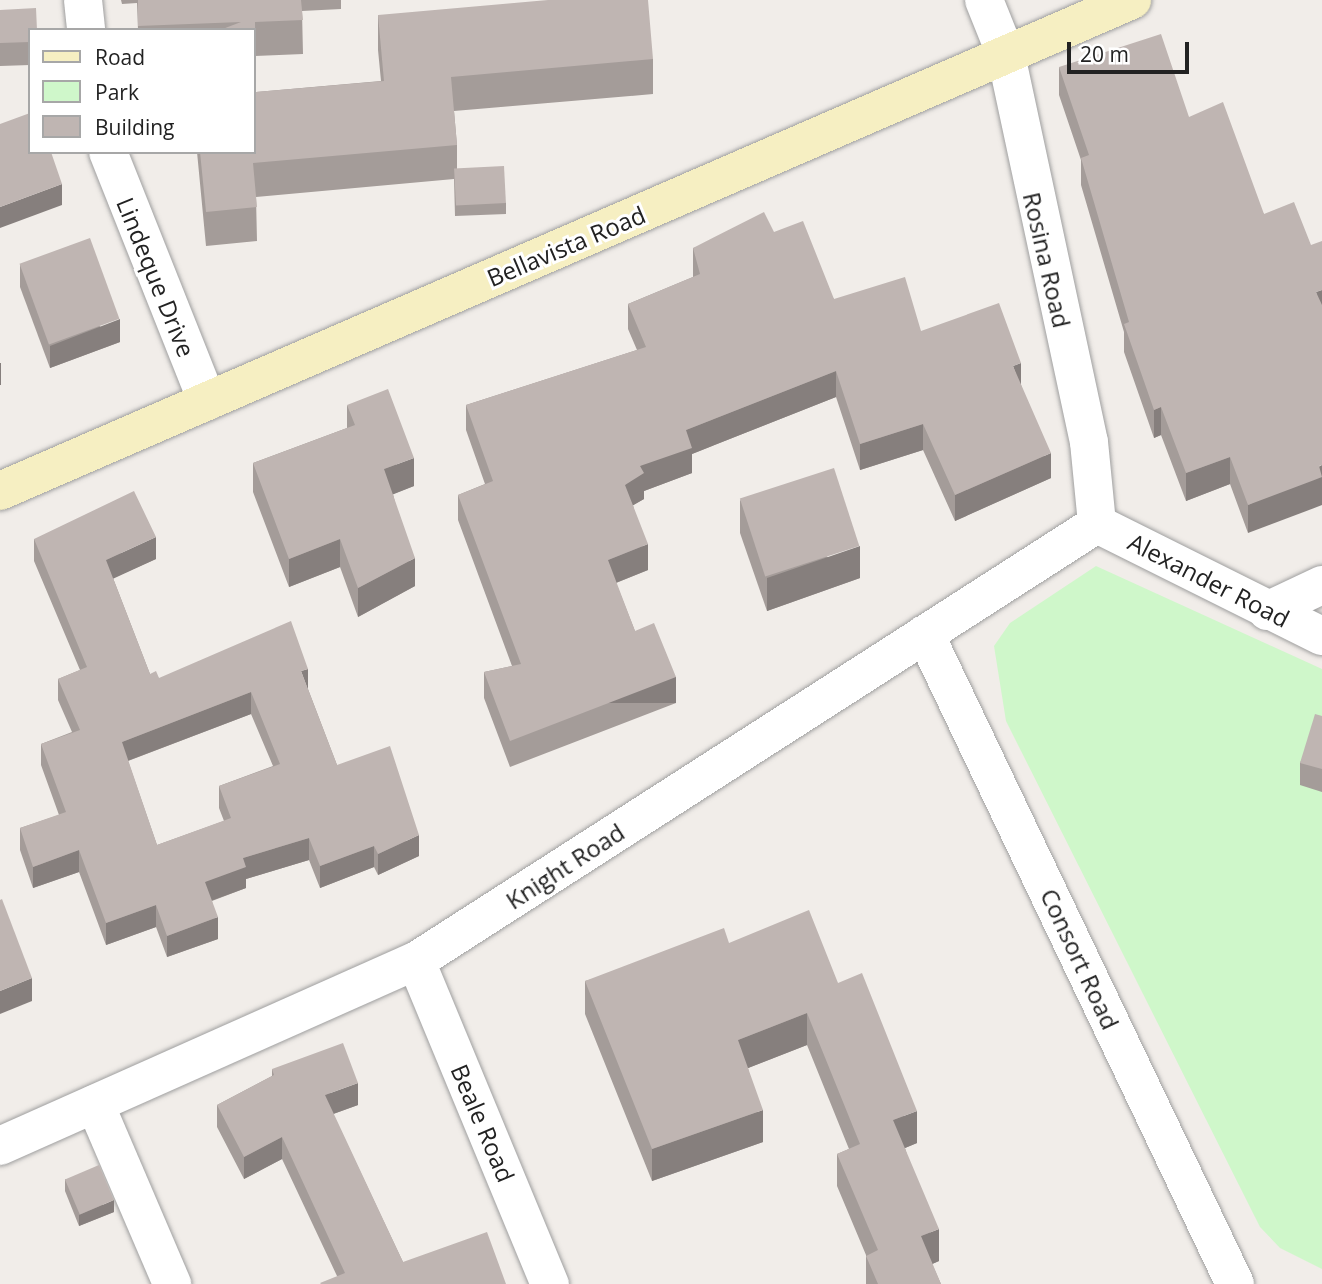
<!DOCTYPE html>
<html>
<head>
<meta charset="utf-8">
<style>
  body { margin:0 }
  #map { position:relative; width:1322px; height:1284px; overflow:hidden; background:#f1ede9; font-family:"Open Sans",sans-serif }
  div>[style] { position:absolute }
  .park>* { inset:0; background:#cff7ca }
  .roads { filter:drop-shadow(0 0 2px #9f9f9f) drop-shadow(0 0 2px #9f9f9f) }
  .street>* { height:38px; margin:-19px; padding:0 19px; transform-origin:19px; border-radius:19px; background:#fff }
  .secondary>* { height:38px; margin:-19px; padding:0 19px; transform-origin:19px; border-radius:19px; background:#f6efc2 }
  .wall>* { inset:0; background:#a49c99 }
  .shaded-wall>* { inset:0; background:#867f7d; transform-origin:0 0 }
  .building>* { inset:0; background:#bfb5b2; transform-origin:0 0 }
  span { translate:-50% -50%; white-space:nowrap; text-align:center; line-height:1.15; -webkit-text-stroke:6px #fff; paint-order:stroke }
  .street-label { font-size:24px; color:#222 }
  .legend { position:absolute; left:28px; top:28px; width:228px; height:126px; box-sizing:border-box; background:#fff; border:2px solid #a7a7a7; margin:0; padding:9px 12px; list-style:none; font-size:21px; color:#222 }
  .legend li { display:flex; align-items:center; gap:14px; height:35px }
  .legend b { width:35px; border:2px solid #a7a7a7 }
  .scale { position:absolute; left:1067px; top:42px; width:122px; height:32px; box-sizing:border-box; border:4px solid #222; border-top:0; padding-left:9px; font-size:21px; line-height:24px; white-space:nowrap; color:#222; -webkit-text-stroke:5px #fff; paint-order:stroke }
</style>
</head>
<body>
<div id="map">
  <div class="park">
    <div style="clip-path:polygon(1096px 566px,1322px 669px,1322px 1269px,1280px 1248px,1260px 1227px,1006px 721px,994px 646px,1010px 623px)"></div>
  </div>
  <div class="roads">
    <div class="street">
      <div style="left:83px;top:0;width:30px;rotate:84deg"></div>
      <div style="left:984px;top:0;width:59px;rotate:68.2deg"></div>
      <div style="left:1006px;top:55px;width:396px;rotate:77.9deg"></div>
      <div style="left:1089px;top:442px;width:82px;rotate:84.4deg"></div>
      <div style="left:108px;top:152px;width:268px;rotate:68.3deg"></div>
      <div style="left:1097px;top:524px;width:251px;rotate:26.5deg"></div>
      <div style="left:1267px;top:611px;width:61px;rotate:-25.3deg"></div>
      <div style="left:925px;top:634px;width:720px;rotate:64.5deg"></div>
      <div style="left:416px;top:961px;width:350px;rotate:67.5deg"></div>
      <div style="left:95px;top:1104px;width:196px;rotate:66.8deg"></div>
      <div style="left:0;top:1146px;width:455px;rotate:-24deg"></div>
      <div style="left:416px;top:961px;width:809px;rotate:-32.69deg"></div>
    </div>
    <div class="secondary">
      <div style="left:0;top:491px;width:1234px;rotate:-23.45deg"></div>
    </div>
  </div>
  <div class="wall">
    <div style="clip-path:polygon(121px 0,341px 0,341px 9px,302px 11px,303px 54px,255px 56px,256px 92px,381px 81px,378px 50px,378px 15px,653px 59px,653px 94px,454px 111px,457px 145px,457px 169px,506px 203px,506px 214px,455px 216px,454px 179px,256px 197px,257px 241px,206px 246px,197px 152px,254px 152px,254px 30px,138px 30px,137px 3px,122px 4px)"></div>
    <div style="clip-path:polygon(0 10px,30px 30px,30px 65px,0 66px)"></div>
    <div style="clip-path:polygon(1059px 67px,1189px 117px,1264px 214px,1248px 533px,1230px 484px,1186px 501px,1161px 435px,1154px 438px,1124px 352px,1124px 332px,1081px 185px,1081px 160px,1059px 95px)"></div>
    <div style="clip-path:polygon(774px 232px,834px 299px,921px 331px,1021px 385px,1051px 478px,955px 521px,923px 450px,860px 470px,836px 397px,692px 454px,692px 473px,644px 491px,644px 499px,633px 505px,648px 570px,616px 583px,635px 631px,676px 703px,510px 767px,484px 698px,484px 672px,512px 666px,458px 520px,458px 495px,485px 484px,466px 430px,466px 405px,637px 350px,628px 329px,628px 304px,693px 277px,693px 248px)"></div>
    <div style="clip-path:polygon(20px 264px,120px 342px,50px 368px,20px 287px)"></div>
    <div style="clip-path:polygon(347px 405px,414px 486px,393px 494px,415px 586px,358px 617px,340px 567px,289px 587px,253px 492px,253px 463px,347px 428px)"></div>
    <div style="clip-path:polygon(740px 500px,860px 578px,767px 611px,740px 533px)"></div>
    <div style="clip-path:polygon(evenodd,34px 539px,156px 559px,113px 578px,150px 674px,159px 678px,308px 689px,337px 765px,419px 856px,378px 875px,374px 867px,320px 888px,309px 860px,246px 879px,246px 888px,212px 901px,218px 939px,167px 957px,156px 927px,106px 945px,79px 872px,33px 888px,20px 850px,20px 828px,59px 815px,41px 765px,41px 744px,72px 732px,58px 700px,58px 679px,80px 670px,34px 561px,34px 539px,251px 714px,273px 766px,219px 786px,219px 808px,224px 821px,157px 845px,128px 761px,251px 714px)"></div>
    <div style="clip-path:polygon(1322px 716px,1322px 792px,1300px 785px,1300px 763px)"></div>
    <div style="clip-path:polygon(729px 943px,838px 983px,917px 1143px,905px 1148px,939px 1261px,932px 1264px,941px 1284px,866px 1284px,866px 1255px,837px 1186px,837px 1154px,849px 1149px,807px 1045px,748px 1068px,763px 1142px,652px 1181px,585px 1014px,585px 981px)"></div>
    <div style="clip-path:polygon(272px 1069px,358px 1105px,333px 1114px,403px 1262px,506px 1284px,337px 1276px,282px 1159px,244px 1179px,217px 1127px,217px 1105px,272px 1076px)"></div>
    <div style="clip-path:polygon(65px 1179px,114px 1212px,79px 1226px,65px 1191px)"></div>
  </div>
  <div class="shaded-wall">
    <div style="clip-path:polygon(62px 184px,62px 205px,0 228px,0 207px)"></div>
    <div style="clip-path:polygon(1322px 290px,1322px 318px,1316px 292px)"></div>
    <div style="clip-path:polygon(120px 319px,120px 342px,50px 368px,50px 346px)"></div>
    <div style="left:1px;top:363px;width:22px;height:1px;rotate:90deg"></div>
    <div style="clip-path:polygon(1021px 363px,1021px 389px,1013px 366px)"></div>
    <div style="clip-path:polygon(836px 371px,836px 397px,692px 454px,692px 473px,644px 491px,644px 499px,625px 510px,625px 485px,640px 466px,686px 430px)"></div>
    <div style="clip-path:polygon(1161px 407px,1161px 435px,1154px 438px,1154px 410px)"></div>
    <div style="clip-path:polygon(923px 424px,923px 450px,860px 470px,860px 444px)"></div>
    <div style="clip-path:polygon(1051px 453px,1051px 478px,955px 521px,955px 495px)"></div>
    <div style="clip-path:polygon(1230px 457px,1230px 484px,1186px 501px,1186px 473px)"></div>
    <div style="clip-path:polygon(414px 458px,414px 486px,384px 498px,384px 469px)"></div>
    <div style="clip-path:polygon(1322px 465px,1322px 505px,1248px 533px,1248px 505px)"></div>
    <div style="clip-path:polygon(156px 537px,156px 559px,106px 582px,106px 560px)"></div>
    <div style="clip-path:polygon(340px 539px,340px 567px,289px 587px,289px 559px)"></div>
    <div style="clip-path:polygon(648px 544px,648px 570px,608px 586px,608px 560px)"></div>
    <div style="clip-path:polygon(860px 546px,860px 578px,767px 611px,767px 578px)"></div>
    <div style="clip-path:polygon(415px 558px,415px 586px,358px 617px,358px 588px)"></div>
    <div style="clip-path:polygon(308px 669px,308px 690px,301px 671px)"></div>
    <div style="left:676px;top:677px;width:26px;height:178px;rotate:90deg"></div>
    <div style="clip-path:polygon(251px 692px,251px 714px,122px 763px,122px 742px)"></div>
    <div style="clip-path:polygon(419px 835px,419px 856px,378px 875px,378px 854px)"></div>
    <div style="clip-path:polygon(309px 838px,309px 860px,246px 879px,246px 888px,205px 903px,205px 882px,243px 858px)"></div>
    <div style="clip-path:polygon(374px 846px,374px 867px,320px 888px,320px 866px)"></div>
    <div style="clip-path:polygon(79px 850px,79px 872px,33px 888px,33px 867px)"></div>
    <div style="clip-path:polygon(156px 905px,156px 927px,106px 945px,106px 923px)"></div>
    <div style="clip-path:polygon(218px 917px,218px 939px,167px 957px,167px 936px)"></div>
    <div style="clip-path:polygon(32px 978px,32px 1001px,0 1014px,0 991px)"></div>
    <div style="clip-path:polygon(807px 1013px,807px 1045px,738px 1072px,738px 1040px)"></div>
    <div style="clip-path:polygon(358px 1083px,358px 1105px,325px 1117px,325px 1095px)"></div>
    <div style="clip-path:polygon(763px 1110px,763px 1142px,652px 1181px,652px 1149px)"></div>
    <div style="clip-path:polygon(917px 1111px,917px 1143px,893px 1153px,893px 1120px)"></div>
    <div style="clip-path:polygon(282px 1137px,282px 1159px,244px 1179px,244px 1157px)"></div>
    <div style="clip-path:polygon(114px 1200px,114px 1212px,79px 1226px,79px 1215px)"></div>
    <div style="clip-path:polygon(939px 1229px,939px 1261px,921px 1269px,921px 1236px)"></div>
  </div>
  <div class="building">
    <div style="clip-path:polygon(138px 0,301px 0,303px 20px,255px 22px,256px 92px,384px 81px,378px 15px,548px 0,648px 0,653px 59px,451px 77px,457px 145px,253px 163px,257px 207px,206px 212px,200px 152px,254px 152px,254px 30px,220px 30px,241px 22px,138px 26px)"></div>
    <div style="clip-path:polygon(36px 8px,37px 30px,30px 30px,30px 42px,0 43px,0 10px)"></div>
    <div style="clip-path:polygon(1161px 34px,1189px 117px,1223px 102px,1264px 214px,1294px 202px,1311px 245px,1322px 241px,1322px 290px,1316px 292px,1322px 305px,1322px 465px,1319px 466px,1322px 477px,1248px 505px,1230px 457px,1186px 473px,1161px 407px,1154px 410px,1124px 324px,1129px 322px,1081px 158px,1089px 155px,1059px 67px)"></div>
    <div style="clip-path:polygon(30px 113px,30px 152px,51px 152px,62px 184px,0 207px,0 124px)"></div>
    <div style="left:504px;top:166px;width:37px;height:50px;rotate:87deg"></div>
    <div style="clip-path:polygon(764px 212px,774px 232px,803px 221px,834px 299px,905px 277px,921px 331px,999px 303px,1021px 363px,1013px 366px,1051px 453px,955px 495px,923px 424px,860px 444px,836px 371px,686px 430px,692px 448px,640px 466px,644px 473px,625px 485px,648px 544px,608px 560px,635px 631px,654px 623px,676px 677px,510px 741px,484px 672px,521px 664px,458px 495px,493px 481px,466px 405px,646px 347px,628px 304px,700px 274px,693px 248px)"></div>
    <div style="left:90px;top:238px;width:86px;height:75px;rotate:70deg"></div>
    <div style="clip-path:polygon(388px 389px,414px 458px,384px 469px,415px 558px,358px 588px,340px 539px,289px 559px,253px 463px,355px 425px,347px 405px)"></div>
    <div style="left:834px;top:468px;width:82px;height:99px;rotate:72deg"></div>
    <div style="clip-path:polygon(evenodd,134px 491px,156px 537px,106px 560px,150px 674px,156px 671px,159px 678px,291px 621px,308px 669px,301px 671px,337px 765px,390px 746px,419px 835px,378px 854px,374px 846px,320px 866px,309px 838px,243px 858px,246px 867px,205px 882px,218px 917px,167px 936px,156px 905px,106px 923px,79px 850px,33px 867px,20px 828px,66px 812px,41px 744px,80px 730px,58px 679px,87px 667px,34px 539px,134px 491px,251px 692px,280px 764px,219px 786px,231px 818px,157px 845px,122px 742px,251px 692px)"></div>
    <div style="clip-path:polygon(1315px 714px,1322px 716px,1322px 769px,1300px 763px)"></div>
    <div style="clip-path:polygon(2px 899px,32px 978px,0 991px,0 900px)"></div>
    <div style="clip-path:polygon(809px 910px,838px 983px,862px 973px,917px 1111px,893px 1120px,939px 1229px,921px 1236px,941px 1284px,878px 1284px,866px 1256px,878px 1250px,837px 1154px,860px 1144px,807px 1013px,738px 1040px,763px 1110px,652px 1149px,585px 981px,724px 928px,729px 943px)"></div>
    <div style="clip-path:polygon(343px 1043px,358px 1083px,325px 1095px,403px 1262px,487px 1232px,506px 1284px,321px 1284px,320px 1283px,345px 1273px,282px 1137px,244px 1157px,217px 1105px,274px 1075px,272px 1069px)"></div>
    <div style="left:99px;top:1165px;width:38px;height:37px;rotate:67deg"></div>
  </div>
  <div class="street-label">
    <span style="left:566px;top:246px;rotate:-23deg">Bellavista Road</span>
    <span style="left:1047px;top:260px;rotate:77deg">Rosina Road</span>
    <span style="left:156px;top:277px;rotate:68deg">Lindeque Drive</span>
    <span style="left:1209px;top:580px;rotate:27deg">Alexander Road</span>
    <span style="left:565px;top:866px;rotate:-33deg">Knight Road</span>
    <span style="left:1080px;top:959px;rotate:65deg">Consort Road</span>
    <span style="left:483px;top:1123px;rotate:67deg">Beale Road</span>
  </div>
  <ul class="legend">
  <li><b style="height:9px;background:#f6efc2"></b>Road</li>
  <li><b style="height:19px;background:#cff7ca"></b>Park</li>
  <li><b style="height:19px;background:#bfb5b2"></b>Building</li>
  </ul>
  <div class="scale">20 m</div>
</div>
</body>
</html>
